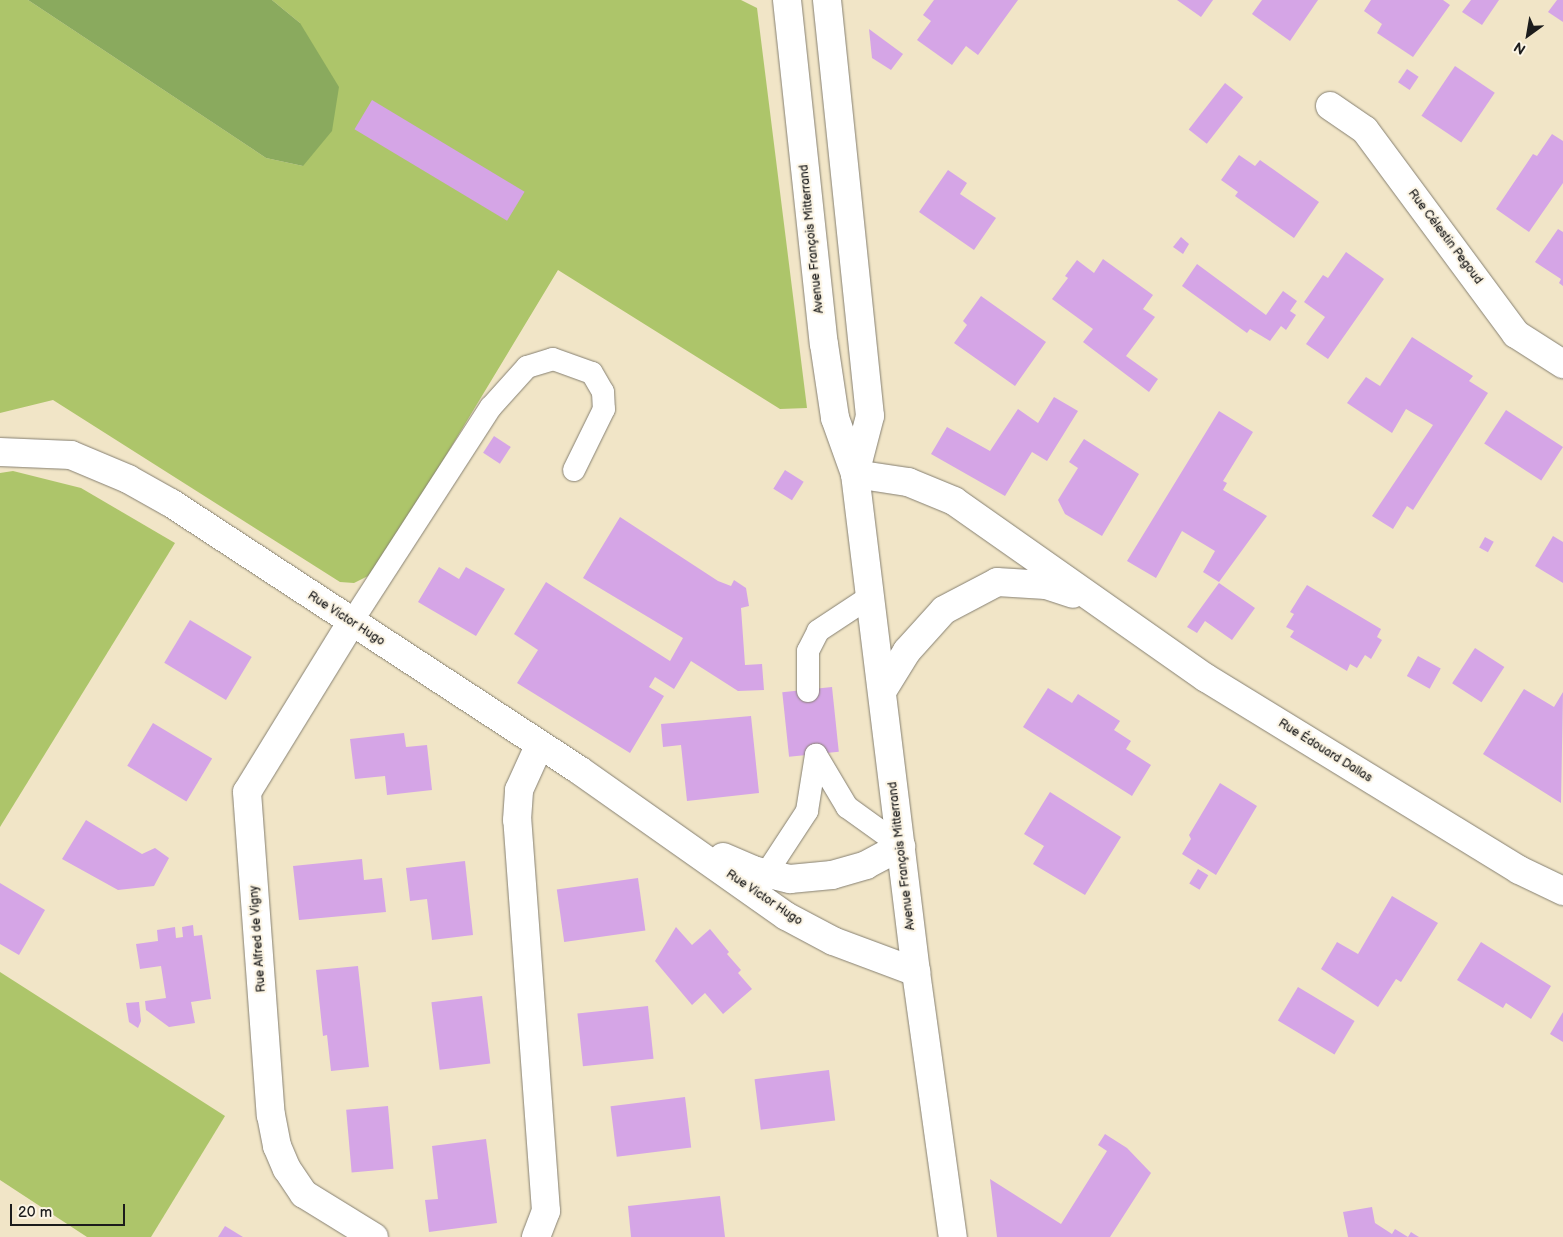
<!DOCTYPE html>
<html>
<head>
<meta charset="utf-8">
<style>
  body { margin:0 }
  #map { position:relative; width:1563px; height:1237px; overflow:hidden; background:#f1e5c7; font-family:"Balsamiq Sans",sans-serif }
  div>[style] { position:absolute }
  .green>* { inset:0; background:#adc56a }
  .forest>* { inset:0; background:#8aaa5e }
  .building>* { inset:0; background:#d5a5e6; transform-origin:0 0 }
  .roads { filter:drop-shadow(0 0 1px #868072) drop-shadow(0 0 1px #868072) }
  .lane>* { height:22px; margin:-11px; padding:0 11px; transform-origin:11px; border-radius:11px; background:#fff }
  .street>* { height:28px; margin:-14px; padding:0 14px; transform-origin:14px; border-radius:14px; background:#fff }
  .secondary>* { height:28px; margin:-14px; padding:0 14px; transform-origin:14px; border-radius:14px; background:#fff }
  .primary>* { height:28px; margin:-14px; padding:0 14px; transform-origin:14px; border-radius:14px; background:#fff }
  span { translate:-50% -50%; white-space:nowrap; text-align:center; line-height:1.15; -webkit-text-stroke:4.5px #fcf5e5; paint-order:stroke }
  .street-label { font-size:12px; color:#1c1c1c }
  .north { position:absolute; left:1503px; top:10px; width:50px; height:50px; -webkit-text-stroke:4px #fcf5e5; paint-order:stroke; rotate:212deg; font-size:14px; font-weight:700; line-height:20px; text-align:center; color:#1c1c1c }
  .north::after { content:''; display:block; margin:auto; width:18px; height:22px; background:#1c1c1c; clip-path:polygon(50% 0,100% 100%,50% 72%,0 100%) }
  .scale { position:absolute; left:10px; top:1204px; width:115px; height:22px; box-sizing:border-box; border:2px solid #1c1c1c; border-top:0; padding-left:6px; font-size:15px; line-height:18px; white-space:nowrap; color:#1c1c1c; -webkit-text-stroke:4px #fcf5e5; paint-order:stroke }
</style>
</head>
<body>
<div id="map">
  <div class="green">
    <div style="clip-path:polygon(0 0,28px 0,266px 158px,303px 166px,300px 23px,272px 0,741px 0,757px 8px,807px 408px,780px 409px,558px 270px,381px 563px,368px 576px,354px 583px,340px 582px,53px 400px,0 413px)"></div>
    <div style="clip-path:polygon(13px 471px,81px 488px,175px 543px,0 827px,0 473px)"></div>
    <div style="clip-path:polygon(0 972px,225px 1116px,151px 1237px,87px 1237px,0 1180px)"></div>
  </div>
  <div class="forest">
    <div style="clip-path:polygon(28px 0,272px 0,300px 23px,339px 87px,332px 131px,303px 166px,266px 158px)"></div>
  </div>
  <div class="building">
    <div style="clip-path:polygon(934px 0,1018px 0,978px 55px,966px 46px,952px 65px,917px 40px,931px 21px,923px 15px)"></div>
    <div style="clip-path:polygon(1177px 0,1213px 0,1201px 17px)"></div>
    <div style="clip-path:polygon(1262px 0,1318px 0,1290px 41px,1252px 14px)"></div>
    <div style="clip-path:polygon(1371px 0,1443px 0,1450px 5px,1413px 57px,1377px 33px,1382px 24px,1364px 11px)"></div>
    <div style="clip-path:polygon(1471px 0,1499px 0,1482px 25px,1462px 12px)"></div>
    <div style="clip-path:polygon(1557px 0,1563px 0,1563px 22px,1548px 12px)"></div>
    <div style="clip-path:polygon(869px 29px,903px 54px,891px 70px,872px 58px)"></div>
    <div style="left:1455px;top:66px;width:48px;height:60px;rotate:34deg"></div>
    <div style="left:1407px;top:69px;width:14px;height:16px;rotate:34deg"></div>
    <div style="left:1225px;top:83px;width:23px;height:59px;rotate:38deg"></div>
    <div style="left:372px;top:100px;width:178px;height:34px;rotate:31deg"></div>
    <div style="clip-path:polygon(1552px 134px,1563px 141px,1563px 183px,1529px 232px,1496px 209px,1533px 154px,1537px 156px)"></div>
    <div style="clip-path:polygon(1239px 155px,1255px 166px,1260px 160px,1319px 202px,1294px 238px,1235px 196px,1238px 192px,1221px 180px)"></div>
    <div style="clip-path:polygon(948px 170px,967px 183px,960px 194px,996px 218px,974px 250px,919px 212px)"></div>
    <div style="clip-path:polygon(1558px 229px,1563px 232px,1563px 286px,1559px 283px,1561px 279px,1535px 262px)"></div>
    <div style="clip-path:polygon(1181px 237px,1189px 244px,1183px 254px,1173px 247px)"></div>
    <div style="clip-path:polygon(1346px 252px,1384px 279px,1328px 359px,1306px 344px,1325px 317px,1304px 302px,1323px 275px,1328px 278px)"></div>
    <div style="clip-path:polygon(1103px 259px,1153px 295px,1143px 309px,1155px 317px,1126px 356px,1158px 379px,1149px 392px,1083px 342px,1093px 329px,1052px 299px,1068px 278px,1065px 276px,1077px 260px,1094px 273px)"></div>
    <div style="clip-path:polygon(1197px 264px,1266px 315px,1283px 291px,1297px 301px,1290px 311px,1296px 315px,1286px 330px,1281px 326px,1270px 341px,1250px 329px,1247px 333px,1182px 286px)"></div>
    <div style="clip-path:polygon(981px 296px,1046px 342px,1015px 386px,954px 343px,967px 325px,963px 321px)"></div>
    <div style="clip-path:polygon(1412px 337px,1473px 376px,1469px 381px,1488px 393px,1413px 510px,1407px 506px,1393px 529px,1372px 516px,1433px 425px,1406px 409px,1392px 433px,1347px 403px,1366px 377px,1380px 386px)"></div>
    <div style="clip-path:polygon(1054px 397px,1078px 411px,1047px 461px,1032px 452px,1005px 496px,931px 454px,947px 427px,990px 451px,1018px 409px,1038px 423px)"></div>
    <div style="left:1506px;top:410px;width:68px;height:40px;rotate:33deg"></div>
    <div style="clip-path:polygon(1219px 411px,1253px 432px,1223px 481px,1227px 483px,1223px 490px,1267px 516px,1219px 582px,1203px 572px,1215px 551px,1182px 531px,1156px 578px,1127px 561px)"></div>
    <div style="left:494px;top:436px;width:20px;height:20px;rotate:33deg"></div>
    <div style="clip-path:polygon(1084px 439px,1139px 474px,1102px 536px,1065px 514px,1058px 500px,1078px 468px,1069px 462px)"></div>
    <div style="left:785px;top:470px;width:22px;height:22px;rotate:32deg"></div>
    <div style="clip-path:polygon(620px 517px,718px 581px,731px 586px,734px 580px,746px 588px,749px 606px,741px 608px,745px 665px,762px 664px,764px 690px,738px 691px,691px 661px,674px 689px,655px 677px,649px 687px,664px 696px,630px 753px,517px 683px,538px 650px,514px 634px,546px 582px,670px 661px,683px 638px,583px 578px)"></div>
    <div style="clip-path:polygon(1553px 536px,1563px 542px,1563px 583px,1535px 566px)"></div>
    <div style="left:1485px;top:537px;width:10px;height:12px;rotate:29deg"></div>
    <div style="clip-path:polygon(439px 567px,459px 579px,466px 567px,505px 589px,476px 636px,418px 602px)"></div>
    <div style="clip-path:polygon(1219px 583px,1255px 608px,1232px 640px,1205px 621px,1197px 633px,1187px 627px)"></div>
    <div style="clip-path:polygon(1307px 585px,1381px 629px,1377px 637px,1382px 640px,1371px 659px,1365px 655px,1357px 668px,1350px 664px,1347px 671px,1290px 637px,1294px 631px,1286px 627px,1294px 614px,1290px 612px)"></div>
    <div style="left:190px;top:620px;width:72px;height:50px;rotate:31deg"></div>
    <div style="left:1475px;top:648px;width:35px;height:42px;rotate:33deg"></div>
    <div style="left:1418px;top:656px;width:26px;height:23px;rotate:29deg"></div>
    <div style="left:832px;top:687px;width:65px;height:50px;rotate:84deg"></div>
    <div style="clip-path:polygon(1048px 688px,1072px 703px,1078px 694px,1120px 721px,1114px 730px,1131px 741px,1126px 749px,1151px 765px,1132px 796px,1023px 727px)"></div>
    <div style="clip-path:polygon(1524px 689px,1554px 707px,1563px 692px,1561px 803px,1483px 754px)"></div>
    <div style="clip-path:polygon(751px 716px,759px 793px,687px 801px,681px 745px,663px 747px,661px 724px)"></div>
    <div style="left:153px;top:723px;width:69px;height:50px;rotate:31deg"></div>
    <div style="clip-path:polygon(404px 733px,406px 747px,427px 745px,432px 790px,387px 795px,385px 776px,355px 779px,350px 739px)"></div>
    <div style="clip-path:polygon(1220px 783px,1257px 806px,1216px 875px,1182px 854px,1191px 839px,1189px 835px)"></div>
    <div style="clip-path:polygon(1050px 792px,1121px 837px,1085px 895px,1033px 864px,1044px 846px,1024px 834px)"></div>
    <div style="clip-path:polygon(86px 820px,142px 854px,155px 848px,169px 858px,154px 886px,118px 890px,62px 859px)"></div>
    <div style="clip-path:polygon(362px 859px,364px 880px,382px 878px,386px 912px,299px 920px,293px 866px)"></div>
    <div style="clip-path:polygon(465px 861px,473px 935px,432px 940px,427px 899px,410px 901px,406px 868px)"></div>
    <div style="left:1198px;top:869px;width:12px;height:17px;rotate:31deg"></div>
    <div style="left:638px;top:878px;width:53px;height:82px;rotate:82deg"></div>
    <div style="clip-path:polygon(0 883px,45px 910px,19px 955px,0 944px)"></div>
    <div style="clip-path:polygon(1392px 896px,1438px 923px,1401px 982px,1396px 979px,1378px 1007px,1321px 969px,1337px 942px,1358px 954px)"></div>
    <div style="clip-path:polygon(193px 925px,194px 936px,202px 935px,211px 999px,191px 1002px,195px 1023px,169px 1027px,146px 1010px,145px 1001px,166px 998px,161px 966px,140px 969px,136px 944px,158px 941px,157px 930px,175px 927px,176px 938px,183px 937px,182px 927px)"></div>
    <div style="clip-path:polygon(676px 927px,692px 945px,710px 929px,729px 952px,727px 954px,741px 970px,738px 973px,752px 989px,723px 1014px,705px 993px,692px 1005px,655px 961px)"></div>
    <div style="clip-path:polygon(1481px 942px,1551px 986px,1531px 1019px,1506px 1003px,1503px 1008px,1457px 980px)"></div>
    <div style="clip-path:polygon(358px 966px,369px 1067px,331px 1071px,327px 1035px,323px 1036px,316px 970px)"></div>
    <div style="left:1298px;top:987px;width:66px;height:39px;rotate:31deg"></div>
    <div style="left:482px;top:996px;width:68px;height:51px;rotate:83deg"></div>
    <div style="clip-path:polygon(139px 1002px,141px 1021px,138px 1028px,129px 1022px,126px 1003px)"></div>
    <div style="left:648px;top:1006px;width:53px;height:71px;rotate:84deg"></div>
    <div style="clip-path:polygon(1563px 1012px,1563px 1042px,1550px 1034px)"></div>
    <div style="left:829px;top:1070px;width:51px;height:75px;rotate:83deg"></div>
    <div style="left:685px;top:1097px;width:51px;height:75px;rotate:83deg"></div>
    <div style="left:388px;top:1106px;width:63px;height:42px;rotate:85deg"></div>
    <div style="clip-path:polygon(1105px 1134px,1127px 1148px,1151px 1173px,1110px 1237px,997px 1237px,990px 1179px,1061px 1224px,1107px 1151px,1098px 1145px)"></div>
    <div style="clip-path:polygon(486px 1139px,497px 1223px,429px 1232px,425px 1200px,438px 1199px,432px 1146px)"></div>
    <div style="clip-path:polygon(720px 1196px,725px 1237px,631px 1237px,628px 1206px)"></div>
    <div style="clip-path:polygon(1372px 1207px,1375px 1223px,1392px 1234px,1395px 1229px,1408px 1237px,1348px 1237px,1343px 1212px)"></div>
    <div style="clip-path:polygon(225px 1226px,243px 1237px,218px 1237px)"></div>
    <div style="clip-path:polygon(1411px 1232px,1414px 1234px,1419px 1237px,1408px 1237px)"></div>
  </div>
  <div class="roads">
    <div class="lane">
      <div style="left:351px;top:623px;width:257px;rotate:-57.1deg"></div>
      <div style="left:491px;top:407px;width:54px;rotate:-48deg"></div>
      <div style="left:527px;top:367px;width:27px;rotate:-17deg"></div>
      <div style="left:553px;top:359px;width:41px;rotate:19.7deg"></div>
      <div style="left:592px;top:373px;width:22px;rotate:60deg"></div>
      <div style="left:603px;top:392px;width:17px;rotate:87deg"></div>
      <div style="left:604px;top:409px;width:68px;rotate:116.2deg"></div>
      <div style="left:808px;top:691px;width:40px;rotate:-90deg"></div>
      <div style="left:808px;top:651px;width:22px;rotate:-63deg"></div>
      <div style="left:818px;top:631px;width:64px;rotate:-33.4deg"></div>
      <div style="left:816px;top:755px;width:61px;rotate:59.2deg"></div>
      <div style="left:847px;top:807px;width:67px;rotate:35.8deg"></div>
      <div style="left:758px;top:886px;width:90px;rotate:-56.8deg"></div>
      <div style="left:807px;top:811px;width:57px;rotate:-80.9deg"></div>
    </div>
    <div class="street">
      <div style="left:1330px;top:106px;width:42px;rotate:34.4deg"></div>
      <div style="left:1365px;top:130px;width:254px;rotate:53.5deg"></div>
      <div style="left:1516px;top:334px;width:56px;rotate:32.6deg"></div>
      <div style="left:351px;top:623px;width:198px;rotate:121.6deg"></div>
      <div style="left:247px;top:792px;width:324px;rotate:85.8deg"></div>
      <div style="left:271px;top:1115px;width:32px;rotate:79deg"></div>
      <div style="left:277px;top:1146px;width:25px;rotate:67deg"></div>
      <div style="left:287px;top:1169px;width:30px;rotate:56deg"></div>
      <div style="left:304px;top:1194px;width:82px;rotate:31.6deg"></div>
      <div style="left:536px;top:1237px;width:28px;rotate:-69deg"></div>
      <div style="left:546px;top:1211px;width:392px;rotate:-94.2deg"></div>
      <div style="left:517px;top:820px;width:30px;rotate:-86deg"></div>
      <div style="left:519px;top:790px;width:48px;rotate:-65.6deg"></div>
    </div>
    <div class="secondary">
      <div style="left:0;top:452px;width:71px;rotate:2.4deg"></div>
      <div style="left:71px;top:455px;width:62px;rotate:22.8deg"></div>
      <div style="left:128px;top:479px;width:49px;rotate:29.2deg"></div>
      <div style="left:171px;top:503px;width:488px;rotate:33.2deg"></div>
      <div style="left:579px;top:770px;width:253px;rotate:35.2deg"></div>
      <div style="left:786px;top:916px;width:53px;rotate:28deg"></div>
      <div style="left:833px;top:941px;width:89px;rotate:20.5deg"></div>
      <div style="left:855px;top:474px;width:54px;rotate:8.6deg"></div>
      <div style="left:908px;top:482px;width:50px;rotate:22.4deg"></div>
      <div style="left:954px;top:501px;width:308px;rotate:35.1deg"></div>
      <div style="left:1206px;top:678px;width:367px;rotate:31.5deg"></div>
      <div style="left:1519px;top:870px;width:49px;rotate:25.5deg"></div>
      <div style="left:883px;top:690px;width:46px;rotate:-58.4deg"></div>
      <div style="left:907px;top:651px;width:55px;rotate:-47.9deg"></div>
      <div style="left:944px;top:610px;width:60px;rotate:-27.8deg"></div>
      <div style="left:997px;top:582px;width:49px;rotate:3.5deg"></div>
      <div style="left:1046px;top:585px;width:28px;rotate:18deg"></div>
      <div style="left:723px;top:857px;width:33px;rotate:23deg"></div>
      <div style="left:753px;top:870px;width:38px;rotate:14deg"></div>
      <div style="left:790px;top:879px;width:42px;rotate:-5.4deg"></div>
      <div style="left:832px;top:875px;width:35px;rotate:-16deg"></div>
      <div style="left:866px;top:865px;width:40px;rotate:-28deg"></div>
    </div>
    <div class="primary">
      <div style="left:787px;top:0;width:346px;rotate:83.9deg"></div>
      <div style="left:824px;top:344px;width:75px;rotate:81.5deg"></div>
      <div style="left:835px;top:418px;width:59px;rotate:70.3deg"></div>
      <div style="left:855px;top:474px;width:502px;rotate:83.02deg"></div>
      <div style="left:916px;top:972px;width:268px;rotate:82.1deg"></div>
      <div style="left:827px;top:0;width:418px;rotate:84.1deg"></div>
      <div style="left:870px;top:416px;width:60px;rotate:104.5deg"></div>
    </div>
  </div>
  <div class="street-label">
    <span style="left:1445px;top:237px;rotate:53deg">Rue Célestin Pegoud</span>
    <span style="left:812px;top:239px;rotate:-96deg">Avenue François Mitterrand</span>
    <span style="left:346px;top:619px;rotate:33deg">Rue Victor Hugo</span>
    <span style="left:1325px;top:751px;rotate:32deg">Rue Édouard Dallas</span>
    <span style="left:902px;top:856px;rotate:-97deg">Avenue François Mitterrand</span>
    <span style="left:764px;top:898px;rotate:34deg">Rue Victor Hugo</span>
    <span style="left:258px;top:939px;rotate:-94deg">Rue Alfred de Vigny</span>
  </div>
  <div class="north">N</div>
  <div class="scale">20 m</div>
</div>
</body>
</html>
